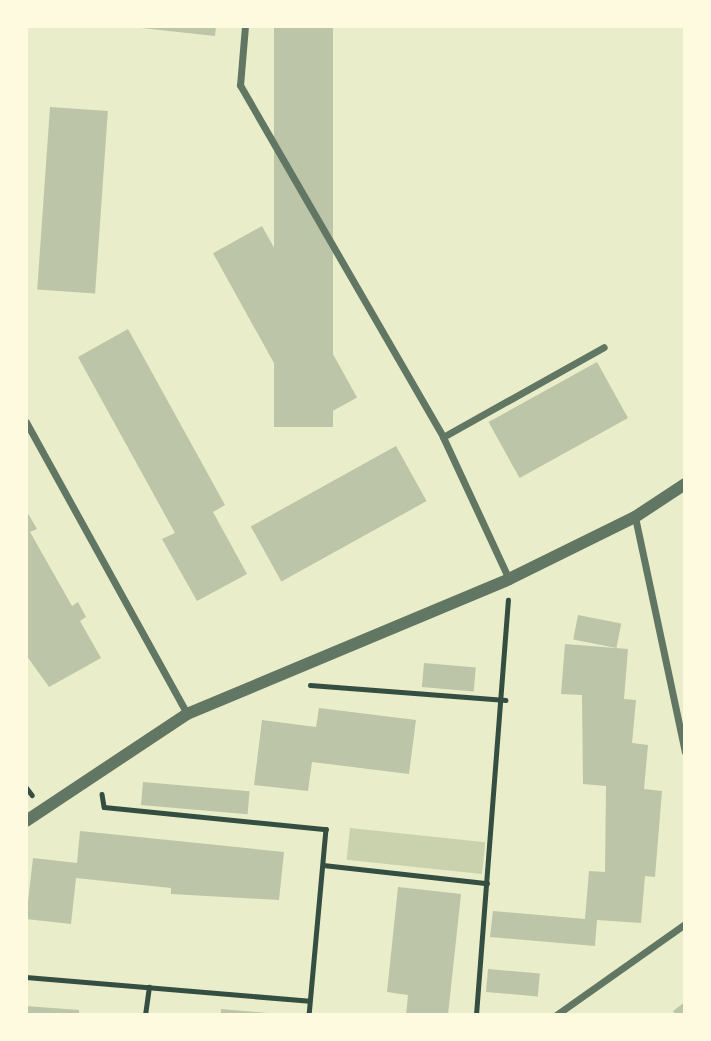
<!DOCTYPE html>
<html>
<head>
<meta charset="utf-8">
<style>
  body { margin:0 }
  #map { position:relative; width:711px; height:1041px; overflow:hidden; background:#e9edc9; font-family:Karla,sans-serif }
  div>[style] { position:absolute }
  .green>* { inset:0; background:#cad2ad; transform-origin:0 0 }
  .building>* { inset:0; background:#bcc5a7; transform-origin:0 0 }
  .path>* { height:4.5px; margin:-2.25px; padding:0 2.25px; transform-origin:2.25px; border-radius:2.25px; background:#344e41 }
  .minor>* { height:7px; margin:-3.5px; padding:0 3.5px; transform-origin:3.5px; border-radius:3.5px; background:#617663 }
  .tertiary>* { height:12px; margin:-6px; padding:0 6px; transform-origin:6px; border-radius:6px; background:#617663 }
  span { translate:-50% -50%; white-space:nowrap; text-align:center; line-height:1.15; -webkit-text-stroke:7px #fefae0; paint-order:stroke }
  .frame { position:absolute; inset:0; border:28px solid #fefae0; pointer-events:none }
</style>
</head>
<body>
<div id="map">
  <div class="green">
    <div style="left:350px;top:828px;width:136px;height:32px;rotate:6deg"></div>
  </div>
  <div class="building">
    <div style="clip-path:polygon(123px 26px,216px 26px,215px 36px)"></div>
    <div style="left:274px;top:26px;width:59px;height:401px"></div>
    <div style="left:50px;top:107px;width:58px;height:183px;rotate:4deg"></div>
    <div style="left:262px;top:226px;width:196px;height:56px;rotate:61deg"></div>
    <div style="clip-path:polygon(128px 329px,225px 505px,213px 512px,247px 574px,197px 601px,162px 539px,175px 533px,78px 357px)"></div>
    <div style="left:597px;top:362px;width:64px;height:124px;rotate:61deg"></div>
    <div style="left:396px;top:446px;width:63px;height:166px;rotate:61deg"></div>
    <div style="clip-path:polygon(26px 510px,37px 529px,30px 532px,72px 606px,78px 602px,86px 617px,80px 621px,101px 658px,49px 687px,26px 655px)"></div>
    <div style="left:578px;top:615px;width:44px;height:25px;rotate:11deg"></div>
    <div style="clip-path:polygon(565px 644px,628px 649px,624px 699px,636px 700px,632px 743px,648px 745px,644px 789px,662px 791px,655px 877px,645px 876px,641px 923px,597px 920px,595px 946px,490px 937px,493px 911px,585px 919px,589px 871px,605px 872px,606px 786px,583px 784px,582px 695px,561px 694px)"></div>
    <div style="left:424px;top:663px;width:52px;height:24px;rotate:5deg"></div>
    <div style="clip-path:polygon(319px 708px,416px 720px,409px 774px,312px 762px,308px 791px,254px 785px,262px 720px,316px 727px)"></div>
    <div style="left:143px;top:782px;width:107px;height:23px;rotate:5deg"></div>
    <div style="clip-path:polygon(80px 831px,284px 852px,279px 900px,171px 894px,171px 888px,76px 878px,71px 924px,26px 919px,33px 858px,77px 863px)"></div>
    <div style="clip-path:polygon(398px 887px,461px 894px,448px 1015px,406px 1015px,408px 995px,387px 992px)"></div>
    <div style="left:488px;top:969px;width:52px;height:23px;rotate:5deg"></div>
    <div style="clip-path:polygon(685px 1002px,685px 1015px,676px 1015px,673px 1011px)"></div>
    <div style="clip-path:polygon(26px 1006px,79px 1010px,79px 1015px,26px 1015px)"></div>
    <div style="clip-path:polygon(221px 1009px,267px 1013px,267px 1015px,221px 1015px)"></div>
  </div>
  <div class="path">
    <div style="left:310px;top:685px;width:196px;rotate:4.4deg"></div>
    <div style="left:26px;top:787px;width:10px;rotate:53deg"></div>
    <div style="left:102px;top:794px;width:13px;rotate:81deg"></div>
    <div style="left:104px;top:807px;width:223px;rotate:5.7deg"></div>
    <div style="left:326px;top:829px;width:187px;rotate:95.2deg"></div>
    <div style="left:323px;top:865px;width:165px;rotate:6.3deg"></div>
    <div style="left:26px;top:977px;width:284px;rotate:4.8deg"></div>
    <div style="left:145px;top:1015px;width:28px;rotate:-82deg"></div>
    <div style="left:476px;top:1015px;width:416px;rotate:-85.6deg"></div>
  </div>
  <div class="minor">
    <div style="left:245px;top:26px;width:59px;rotate:94.8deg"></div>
    <div style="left:240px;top:85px;width:406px;rotate:60deg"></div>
    <div style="left:443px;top:437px;width:157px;rotate:65.1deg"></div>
    <div style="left:26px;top:422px;width:333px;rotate:61.1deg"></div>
    <div style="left:443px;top:437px;width:184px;rotate:-29.2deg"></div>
    <div style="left:635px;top:517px;width:240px;rotate:78deg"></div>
    <div style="left:556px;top:1015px;width:158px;rotate:-35.2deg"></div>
  </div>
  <div class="tertiary">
    <div style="left:26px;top:821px;width:193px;rotate:-33.6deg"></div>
    <div style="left:187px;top:714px;width:349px;rotate:-22.7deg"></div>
    <div style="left:509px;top:579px;width:140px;rotate:-26.2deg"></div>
    <div style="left:635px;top:517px;width:60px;rotate:-33.4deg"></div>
  </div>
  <div class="frame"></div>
</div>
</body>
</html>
